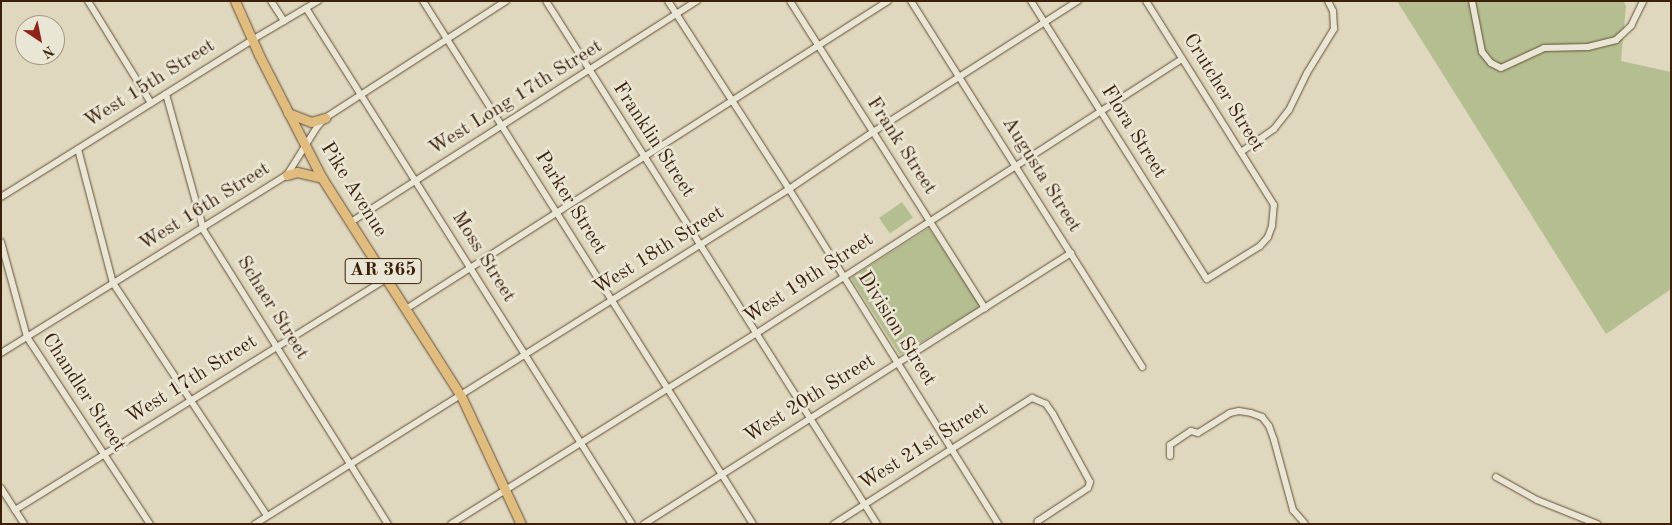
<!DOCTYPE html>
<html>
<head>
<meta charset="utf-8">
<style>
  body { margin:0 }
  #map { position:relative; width:1672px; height:525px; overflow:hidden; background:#dfd8be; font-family:"Old Standard TT",serif }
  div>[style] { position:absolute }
  .green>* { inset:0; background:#b4be90; transform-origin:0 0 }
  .roads { filter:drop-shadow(0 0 1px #654d36) drop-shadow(0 0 1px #654d36) }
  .minor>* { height:6px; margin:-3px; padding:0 3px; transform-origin:3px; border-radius:3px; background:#eae6d5 }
  .major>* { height:9px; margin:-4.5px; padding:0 4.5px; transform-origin:4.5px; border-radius:4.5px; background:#e0bc7f }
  span { translate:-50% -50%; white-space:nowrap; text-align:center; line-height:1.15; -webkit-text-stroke:5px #eae6d5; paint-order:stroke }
  .shield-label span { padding:1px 4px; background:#eae6d5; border:1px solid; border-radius:4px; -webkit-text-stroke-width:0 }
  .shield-label { font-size:19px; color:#3c1f09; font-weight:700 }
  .street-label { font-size:20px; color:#3c1f09 }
  .frame { position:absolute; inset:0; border:2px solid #3c1f09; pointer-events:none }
  .north { position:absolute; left:15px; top:15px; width:50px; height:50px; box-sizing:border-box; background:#eae6d5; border:1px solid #a49683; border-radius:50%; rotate:146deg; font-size:14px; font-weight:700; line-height:20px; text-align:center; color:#3c1f09 }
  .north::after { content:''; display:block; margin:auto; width:18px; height:22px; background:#8f2418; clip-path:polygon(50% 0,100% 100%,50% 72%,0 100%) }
</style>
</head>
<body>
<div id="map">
  <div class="green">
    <div style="clip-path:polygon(1397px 1px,1623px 1px,1626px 6px,1621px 61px,1671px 72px,1671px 289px,1606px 334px)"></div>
    <div style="left:902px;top:202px;width:19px;height:28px;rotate:55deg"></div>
    <div style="clip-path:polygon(929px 228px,979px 304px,978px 308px,900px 355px,852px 280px,852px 277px)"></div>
  </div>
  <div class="roads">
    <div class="minor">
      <div style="left:88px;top:1px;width:120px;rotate:58.3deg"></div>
      <div style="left:271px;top:1px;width:24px;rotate:57deg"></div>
      <div style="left:423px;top:1px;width:618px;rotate:57.75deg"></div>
      <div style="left:546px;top:1px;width:619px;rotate:57.67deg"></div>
      <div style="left:668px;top:1px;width:224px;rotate:57.2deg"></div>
      <div style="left:789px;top:189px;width:395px;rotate:58deg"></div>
      <div style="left:790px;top:1px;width:364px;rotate:57.6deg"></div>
      <div style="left:911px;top:1px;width:433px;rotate:57.7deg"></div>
      <div style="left:1031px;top:1px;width:329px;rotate:57.7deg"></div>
      <div style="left:1207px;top:279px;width:62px;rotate:-31.9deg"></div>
      <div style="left:1260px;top:246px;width:12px;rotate:-48deg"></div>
      <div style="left:1268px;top:237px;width:12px;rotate:-70deg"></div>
      <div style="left:1272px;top:226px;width:21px;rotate:-85deg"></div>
      <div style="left:1274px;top:205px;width:241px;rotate:-122.1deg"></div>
      <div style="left:1472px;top:1px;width:52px;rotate:78.9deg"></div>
      <div style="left:1482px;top:52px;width:14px;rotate:51deg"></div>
      <div style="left:1491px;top:63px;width:11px;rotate:27deg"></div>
      <div style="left:1501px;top:68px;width:47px;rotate:-24.9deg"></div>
      <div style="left:1544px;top:48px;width:44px;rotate:-1.3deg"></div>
      <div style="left:1588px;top:47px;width:29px;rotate:-14deg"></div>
      <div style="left:1616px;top:40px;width:21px;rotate:-43deg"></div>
      <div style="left:1631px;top:26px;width:28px;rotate:-64deg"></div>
      <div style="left:306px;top:8px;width:610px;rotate:57.72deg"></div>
      <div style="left:166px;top:94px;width:142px;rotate:74.5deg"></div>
      <div style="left:204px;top:231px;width:346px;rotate:57.9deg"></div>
      <div style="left:78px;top:149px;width:138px;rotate:75.4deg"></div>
      <div style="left:113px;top:283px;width:279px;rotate:56.5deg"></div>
      <div style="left:1241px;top:152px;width:40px;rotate:-34.9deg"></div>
      <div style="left:1274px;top:129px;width:24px;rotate:-52deg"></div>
      <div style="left:1289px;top:110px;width:41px;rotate:-64.1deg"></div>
      <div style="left:1307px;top:73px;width:52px;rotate:-58.5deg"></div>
      <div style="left:1334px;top:29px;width:18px;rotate:-93deg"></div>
      <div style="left:1333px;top:11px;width:11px;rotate:-117deg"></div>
      <div style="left:1px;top:197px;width:296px;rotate:-32deg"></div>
      <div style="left:252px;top:40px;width:77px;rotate:-30.6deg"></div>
      <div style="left:351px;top:222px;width:411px;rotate:-32.6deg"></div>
      <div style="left:1px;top:242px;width:98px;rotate:74.7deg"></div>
      <div style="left:27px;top:337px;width:224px;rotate:56.7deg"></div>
      <div style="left:406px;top:309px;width:572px;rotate:-32.58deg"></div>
      <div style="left:1px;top:353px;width:337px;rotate:-31.9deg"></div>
      <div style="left:287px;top:175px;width:57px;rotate:-58deg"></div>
      <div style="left:317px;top:127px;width:12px;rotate:-48deg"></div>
      <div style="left:325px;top:118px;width:216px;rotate:-32.9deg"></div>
      <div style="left:1170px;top:456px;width:11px;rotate:-90deg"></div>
      <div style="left:1170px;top:445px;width:25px;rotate:-34deg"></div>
      <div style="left:1191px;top:431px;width:7px;rotate:16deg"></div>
      <div style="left:1198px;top:433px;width:38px;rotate:-32deg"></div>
      <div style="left:1230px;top:413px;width:9px;rotate:-13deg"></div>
      <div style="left:1239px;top:411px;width:12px;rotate:9deg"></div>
      <div style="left:1251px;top:413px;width:12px;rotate:20deg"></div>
      <div style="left:1262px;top:417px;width:11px;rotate:52deg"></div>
      <div style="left:1269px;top:426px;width:15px;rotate:70deg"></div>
      <div style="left:1274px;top:440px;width:73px;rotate:74.8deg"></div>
      <div style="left:1293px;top:510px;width:18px;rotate:49deg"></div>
      <div style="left:1496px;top:477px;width:47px;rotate:29.3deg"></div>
      <div style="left:1537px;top:500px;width:65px;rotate:21.8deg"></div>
      <div style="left:1px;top:488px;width:43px;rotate:57.4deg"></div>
      <div style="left:15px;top:510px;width:438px;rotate:-31.9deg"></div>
      <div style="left:255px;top:524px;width:630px;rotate:-32.1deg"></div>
      <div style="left:789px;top:189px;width:102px;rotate:-34.2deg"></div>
      <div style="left:873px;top:132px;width:243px;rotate:-32.6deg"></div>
      <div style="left:451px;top:524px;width:361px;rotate:-32deg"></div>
      <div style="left:757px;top:333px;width:506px;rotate:-32.81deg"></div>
      <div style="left:644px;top:524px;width:506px;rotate:-32.4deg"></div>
      <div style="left:834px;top:524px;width:235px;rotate:-32.5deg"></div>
      <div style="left:1032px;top:398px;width:15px;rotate:23deg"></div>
      <div style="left:1046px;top:404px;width:12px;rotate:55deg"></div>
      <div style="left:1053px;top:414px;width:77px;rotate:61.4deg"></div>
      <div style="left:1090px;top:482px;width:6px;rotate:108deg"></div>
      <div style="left:1088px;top:488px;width:60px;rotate:146.6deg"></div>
      <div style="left:1038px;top:521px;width:3px;rotate:108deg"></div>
    </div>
    <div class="major">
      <div style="left:235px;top:1px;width:59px;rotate:66deg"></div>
      <div style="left:259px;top:55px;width:138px;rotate:62.9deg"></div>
      <div style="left:322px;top:178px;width:259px;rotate:57.5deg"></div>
      <div style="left:461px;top:396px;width:141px;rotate:64.9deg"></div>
      <div style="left:288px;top:113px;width:25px;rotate:21deg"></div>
      <div style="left:311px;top:122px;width:15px;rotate:-16deg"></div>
      <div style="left:287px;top:175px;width:10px;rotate:-17deg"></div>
      <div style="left:297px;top:172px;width:26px;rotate:13deg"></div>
    </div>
  </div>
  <div class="shield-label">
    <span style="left:383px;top:271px">AR 365</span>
  </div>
  <div class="street-label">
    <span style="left:150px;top:84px;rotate:-32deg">West 15th Street</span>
    <span style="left:1223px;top:93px;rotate:58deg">Crutcher Street</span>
    <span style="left:516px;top:98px;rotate:-32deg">West Long 17th Street</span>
    <span style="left:1133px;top:132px;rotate:58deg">Flora Street</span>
    <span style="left:653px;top:140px;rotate:57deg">Franklin Street</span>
    <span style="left:901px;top:146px;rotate:57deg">Frank Street</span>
    <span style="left:1041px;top:175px;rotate:58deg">Augusta Street</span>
    <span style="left:353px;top:190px;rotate:58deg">Pike Avenue</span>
    <span style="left:570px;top:203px;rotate:58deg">Parker Street</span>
    <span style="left:205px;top:207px;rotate:-32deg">West 16th Street</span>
    <span style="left:659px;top:251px;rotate:-32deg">West 18th Street</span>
    <span style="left:483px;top:257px;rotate:58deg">Moss Street</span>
    <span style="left:809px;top:279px;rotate:-33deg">West 19th Street</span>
    <span style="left:272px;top:308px;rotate:58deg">Schaer Street</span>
    <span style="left:896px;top:329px;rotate:58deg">Division Street</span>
    <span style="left:192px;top:380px;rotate:-32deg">West 17th Street</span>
    <span style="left:83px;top:393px;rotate:57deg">Chandler Street</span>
    <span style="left:810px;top:399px;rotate:-32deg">West 20th Street</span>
    <span style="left:924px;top:447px;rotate:-32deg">West 21st Street</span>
  </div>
  <div class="frame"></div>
  <div class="north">N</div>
</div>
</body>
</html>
